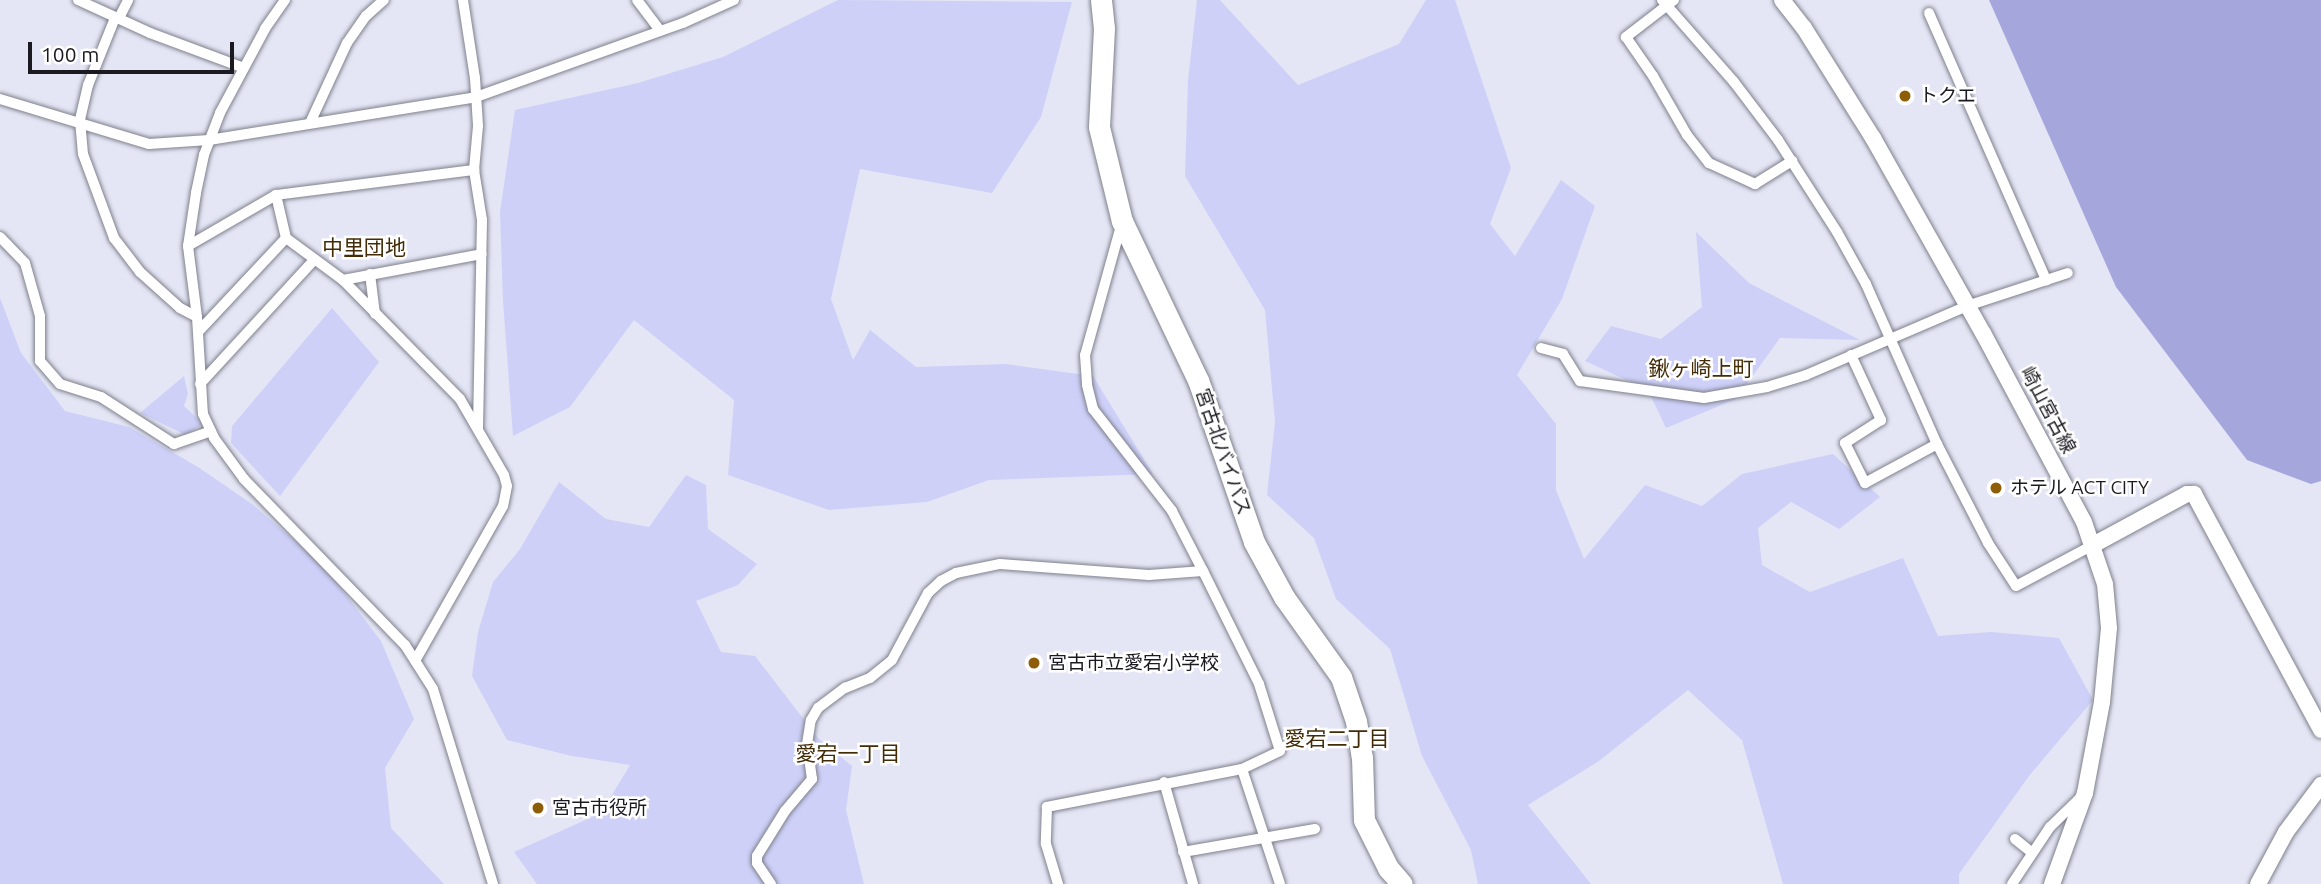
<!DOCTYPE html>
<html>
<head>
<meta charset="utf-8">
<style>
  body { margin:0 }
  #map { position:relative; width:2321px; height:884px; overflow:hidden; background:#e5e6f5; font-family:Ubuntu,"Noto Sans JP",sans-serif }
  div>[style] { position:absolute }
  .green>* { inset:0; background:#ced0f8 }
  .water>* { inset:0; background:#a5a6db }
  .roads { filter:drop-shadow(0 0 2px #7f808d) drop-shadow(0 0 2px #7f808d) }
  .street>* { height:10px; margin:-5px; padding:0 5px; transform-origin:5px; border-radius:5px; background:#fff }
  .secondary>* { height:16px; margin:-8px; padding:0 8px; transform-origin:8px; border-radius:8px; background:#fff }
  .highway>* { height:21px; margin:-10.5px; padding:0 10.5px; transform-origin:10.5px; border-radius:10.5px; background:#fff }
  .dots>* { width:19px; height:19px; translate:-50% -50%; box-sizing:border-box; border:4px solid #fff; border-radius:50% }
  span { translate:-50% -50%; white-space:nowrap; text-align:center; line-height:1.15; -webkit-text-stroke:5px #fff; paint-order:stroke }
  .poi-label { font-size:19px; color:#1a1a20 }
  .left { translate:0 -50%; text-align:left }
  .street-label { font-size:19px; color:#1a1a20 }
  .neighbourhood-label { font-size:21px; color:#422b06 }
  .scale { position:absolute; left:28px; top:42px; width:206px; height:32px; box-sizing:border-box; border:4px solid #1a1a20; border-top:0; padding-left:9px; font-size:21px; line-height:24px; white-space:nowrap; color:#1a1a20; -webkit-text-stroke:5px #fff; paint-order:stroke }
</style>
</head>
<body>
<div id="map">
  <div class="green">
    <div style="clip-path:polygon(838px 0,1072px 2px,1041px 117px,992px 193px,860px 169px,831px 299px,853px 360px,870px 330px,916px 367px,1006px 364px,1093px 376px,1153px 474px,989px 480px,927px 502px,829px 510px,728px 475px,734px 400px,634px 320px,570px 407px,513px 436px,503px 301px,500px 212px,515px 110px,638px 83px,723px 57px)"></div>
    <div style="clip-path:polygon(1197px 0,1220px 0,1298px 85px,1399px 44px,1426px 0,1455px 0,1511px 168px,1490px 224px,1515px 256px,1561px 180px,1595px 206px,1562px 299px,1517px 375px,1556px 424px,1556px 490px,1584px 559px,1645px 485px,1702px 506px,1742px 474px,1833px 454px,1880px 497px,1839px 529px,1791px 502px,1758px 528px,1762px 565px,1810px 592px,1903px 558px,1938px 636px,1991px 632px,2059px 638px,2093px 700px,2029px 776px,1959px 874px,1959px 884px,1783px 884px,1742px 740px,1688px 690px,1599px 761px,1528px 805px,1591px 884px,1478px 884px,1471px 850px,1422px 756px,1390px 649px,1336px 599px,1314px 538px,1267px 495px,1275px 422px,1265px 310px,1185px 176px,1188px 80px)"></div>
    <div style="clip-path:polygon(1696px 232px,1749px 283px,1860px 340px,1780px 338px,1736px 399px,1666px 428px,1648px 390px,1585px 361px,1611px 326px,1661px 339px,1702px 307px)"></div>
    <div style="clip-path:polygon(0 298px,21px 353px,65px 411px,129px 427px,198px 467px,252px 504px,324px 566px,381px 641px,414px 719px,385px 768px,391px 828px,444px 884px,0 884px)"></div>
    <div style="clip-path:polygon(332px 308px,379px 362px,280px 496px,231px 443px,232px 426px)"></div>
    <div style="clip-path:polygon(184px 376px,188px 394px,184px 406px,203px 424px,186px 435px,140px 413px)"></div>
    <div style="clip-path:polygon(686px 475px,706px 485px,708px 529px,757px 564px,738px 585px,696px 601px,721px 652px,755px 656px,819px 739px,852px 766px,846px 810px,864px 884px,537px 884px,514px 852px,601px 813px,630px 765px,572px 756px,507px 740px,472px 676px,478px 632px,493px 582px,520px 549px,559px 482px,606px 519px,649px 527px)"></div>
  </div>
  <div class="water">
    <div style="clip-path:polygon(1989px 0,2321px 0,2321px 481px,2311px 484px,2247px 460px,2116px 287px)"></div>
  </div>
  <div class="roads">
    <div class="street">
      <div style="left:78px;top:0;width:79px;rotate:24.6deg"></div>
      <div style="left:150px;top:33px;width:100px;rotate:20.4deg"></div>
      <div style="left:285px;top:0;width:35px;rotate:125deg"></div>
      <div style="left:265px;top:29px;width:95px;rotate:118.2deg"></div>
      <div style="left:220px;top:113px;width:45px;rotate:110.9deg"></div>
      <div style="left:204px;top:155px;width:39px;rotate:102deg"></div>
      <div style="left:196px;top:193px;width:54px;rotate:98.6deg"></div>
      <div style="left:188px;top:246px;width:72px;rotate:82.8deg"></div>
      <div style="left:197px;top:317px;width:97px;rotate:86.5deg"></div>
      <div style="left:203px;top:414px;width:26px;rotate:65deg"></div>
      <div style="left:214px;top:438px;width:51px;rotate:53.8deg"></div>
      <div style="left:244px;top:479px;width:231px;rotate:45.9deg"></div>
      <div style="left:405px;top:645px;width:52px;rotate:57.5deg"></div>
      <div style="left:433px;top:689px;width:204px;rotate:72.9deg"></div>
      <div style="left:463px;top:0;width:79px;rotate:81.3deg"></div>
      <div style="left:475px;top:78px;width:48px;rotate:86.4deg"></div>
      <div style="left:478px;top:126px;width:44px;rotate:95.2deg"></div>
      <div style="left:474px;top:170px;width:51px;rotate:80.9deg"></div>
      <div style="left:482px;top:220px;width:208px;rotate:91.1deg"></div>
      <div style="left:637px;top:0;width:38px;rotate:53deg"></div>
      <div style="left:1662px;top:0;width:109px;rotate:48.7deg"></div>
      <div style="left:1734px;top:82px;width:73px;rotate:52.8deg"></div>
      <div style="left:1778px;top:140px;width:109px;rotate:57.3deg"></div>
      <div style="left:1837px;top:232px;width:60px;rotate:60.9deg"></div>
      <div style="left:1866px;top:284px;width:175px;rotate:66.1deg"></div>
      <div style="left:1937px;top:444px;width:111px;rotate:62.7deg"></div>
      <div style="left:1988px;top:543px;width:51px;rotate:56.9deg"></div>
      <div style="left:2016px;top:586px;width:87px;rotate:-28deg"></div>
      <div style="left:1674px;top:0;width:61px;rotate:142.4deg"></div>
      <div style="left:1626px;top:37px;width:47px;rotate:55.3deg"></div>
      <div style="left:1653px;top:76px;width:68px;rotate:60deg"></div>
      <div style="left:1687px;top:135px;width:36px;rotate:52deg"></div>
      <div style="left:1709px;top:163px;width:51px;rotate:24.5deg"></div>
      <div style="left:1755px;top:184px;width:44px;rotate:-31.9deg"></div>
      <div style="left:1929px;top:13px;width:292px;rotate:66.3deg"></div>
      <div style="left:115px;top:18px;width:72px;rotate:111.9deg"></div>
      <div style="left:88px;top:85px;width:36px;rotate:103deg"></div>
      <div style="left:80px;top:120px;width:34px;rotate:85deg"></div>
      <div style="left:83px;top:154px;width:90px;rotate:69.7deg"></div>
      <div style="left:114px;top:238px;width:43px;rotate:52.6deg"></div>
      <div style="left:140px;top:272px;width:54px;rotate:42deg"></div>
      <div style="left:180px;top:308px;width:19px;rotate:28deg"></div>
      <div style="left:119px;top:18px;width:20px;rotate:-63deg"></div>
      <div style="left:0;top:99px;width:156px;rotate:16.8deg"></div>
      <div style="left:149px;top:144px;width:60px;rotate:-3.8deg"></div>
      <div style="left:209px;top:140px;width:270px;rotate:-9.1deg"></div>
      <div style="left:476px;top:97px;width:220px;rotate:-19.7deg"></div>
      <div style="left:683px;top:23px;width:56px;rotate:-24.3deg"></div>
      <div style="left:310px;top:123px;width:88px;rotate:-65.2deg"></div>
      <div style="left:347px;top:43px;width:33px;rotate:-55deg"></div>
      <div style="left:366px;top:16px;width:24px;rotate:-42deg"></div>
      <div style="left:276px;top:195px;width:44px;rotate:76.9deg"></div>
      <div style="left:286px;top:238px;width:71px;rotate:36.4deg"></div>
      <div style="left:343px;top:280px;width:167px;rotate:45.5deg"></div>
      <div style="left:460px;top:399px;width:88px;rotate:59.9deg"></div>
      <div style="left:504px;top:475px;width:11px;rotate:75deg"></div>
      <div style="left:507px;top:486px;width:20px;rotate:101deg"></div>
      <div style="left:503px;top:506px;width:178px;rotate:119.6deg"></div>
      <div style="left:1122px;top:222px;width:138px;rotate:105.5deg"></div>
      <div style="left:1085px;top:355px;width:30px;rotate:86deg"></div>
      <div style="left:1087px;top:385px;width:25px;rotate:76deg"></div>
      <div style="left:1093px;top:409px;width:129px;rotate:52.2deg"></div>
      <div style="left:1172px;top:511px;width:68px;rotate:62.7deg"></div>
      <div style="left:0;top:237px;width:36px;rotate:46deg"></div>
      <div style="left:25px;top:263px;width:55px;rotate:74.2deg"></div>
      <div style="left:40px;top:316px;width:45px;rotate:90deg"></div>
      <div style="left:40px;top:361px;width:30px;rotate:49deg"></div>
      <div style="left:60px;top:384px;width:43px;rotate:17.6deg"></div>
      <div style="left:101px;top:397px;width:87px;rotate:32.8deg"></div>
      <div style="left:174px;top:444px;width:39px;rotate:-19deg"></div>
      <div style="left:188px;top:246px;width:102px;rotate:-30.1deg"></div>
      <div style="left:276px;top:195px;width:200px;rotate:-7.2deg"></div>
      <div style="left:370px;top:274px;width:40px;rotate:82.9deg"></div>
      <div style="left:343px;top:280px;width:141px;rotate:-10.6deg"></div>
      <div style="left:198px;top:332px;width:129px;rotate:-46.9deg"></div>
      <div style="left:1541px;top:348px;width:23px;rotate:15deg"></div>
      <div style="left:1563px;top:354px;width:32px;rotate:58deg"></div>
      <div style="left:1580px;top:381px;width:125px;rotate:7.8deg"></div>
      <div style="left:1704px;top:398px;width:64px;rotate:-9.9deg"></div>
      <div style="left:1767px;top:387px;width:41px;rotate:-17.1deg"></div>
      <div style="left:1806px;top:375px;width:175px;rotate:-23.2deg"></div>
      <div style="left:1967px;top:306px;width:106px;rotate:-18.1deg"></div>
      <div style="left:1851px;top:355px;width:72px;rotate:65.2deg"></div>
      <div style="left:1881px;top:420px;width:43px;rotate:147.4deg"></div>
      <div style="left:1845px;top:443px;width:45px;rotate:63.4deg"></div>
      <div style="left:1865px;top:483px;width:82px;rotate:-28.4deg"></div>
      <div style="left:200px;top:384px;width:167px;rotate:-47.4deg"></div>
      <div style="left:1242px;top:769px;width:121px;rotate:71.7deg"></div>
      <div style="left:1164px;top:782px;width:106px;rotate:74.1deg"></div>
      <div style="left:2015px;top:839px;width:21px;rotate:39deg"></div>
      <div style="left:1183px;top:852px;width:134px;rotate:-9.9deg"></div>
      <div style="left:771px;top:884px;width:25px;rotate:-124deg"></div>
      <div style="left:757px;top:863px;width:7px;rotate:-90deg"></div>
      <div style="left:757px;top:856px;width:53px;rotate:-58.1deg"></div>
      <div style="left:785px;top:811px;width:42px;rotate:-49.8deg"></div>
      <div style="left:812px;top:779px;width:35px;rotate:-98deg"></div>
      <div style="left:807px;top:744px;width:24px;rotate:-81deg"></div>
      <div style="left:811px;top:720px;width:14px;rotate:-60deg"></div>
      <div style="left:818px;top:708px;width:34px;rotate:-37deg"></div>
      <div style="left:845px;top:688px;width:27px;rotate:-22deg"></div>
      <div style="left:870px;top:678px;width:28px;rotate:-39deg"></div>
      <div style="left:892px;top:660px;width:76px;rotate:-61.8deg"></div>
      <div style="left:928px;top:593px;width:18px;rotate:-43deg"></div>
      <div style="left:941px;top:581px;width:17px;rotate:-28deg"></div>
      <div style="left:956px;top:573px;width:45px;rotate:-11.6deg"></div>
      <div style="left:1000px;top:564px;width:149px;rotate:4.2deg"></div>
      <div style="left:1149px;top:575px;width:54px;rotate:-4.2deg"></div>
      <div style="left:1203px;top:571px;width:126px;rotate:63.6deg"></div>
      <div style="left:1259px;top:684px;width:70px;rotate:72.6deg"></div>
      <div style="left:1280px;top:751px;width:42px;rotate:154.7deg"></div>
      <div style="left:1242px;top:769px;width:199px;rotate:169deg"></div>
      <div style="left:1047px;top:807px;width:37px;rotate:92deg"></div>
      <div style="left:1046px;top:844px;width:42px;rotate:73.3deg"></div>
      <div style="left:2012px;top:884px;width:69px;rotate:-56.3deg"></div>
      <div style="left:2050px;top:827px;width:46px;rotate:-44.1deg"></div>
    </div>
    <div class="secondary">
      <div style="left:1782px;top:0;width:36px;rotate:52deg"></div>
      <div style="left:1804px;top:28px;width:130px;rotate:57.9deg"></div>
      <div style="left:1873px;top:138px;width:224px;rotate:60.6deg"></div>
      <div style="left:1983px;top:333px;width:214px;rotate:61.9deg"></div>
      <div style="left:2084px;top:522px;width:65px;rotate:71.3deg"></div>
      <div style="left:2105px;top:584px;width:44px;rotate:84.8deg"></div>
      <div style="left:2109px;top:628px;width:74px;rotate:95.4deg"></div>
      <div style="left:2102px;top:702px;width:93px;rotate:100.6deg"></div>
      <div style="left:2085px;top:793px;width:97px;rotate:109.9deg"></div>
      <div style="left:2093px;top:545px;width:107px;rotate:-28.5deg"></div>
      <div style="left:2187px;top:494px;width:7px"></div>
      <div style="left:2194px;top:494px;width:268px;rotate:61.7deg"></div>
      <div style="left:2258px;top:884px;width:59px;rotate:-61.7deg"></div>
      <div style="left:2286px;top:832px;width:59px;rotate:-53.3deg"></div>
    </div>
    <div class="highway">
      <div style="left:1101px;top:0;width:28px;rotate:84deg"></div>
      <div style="left:1104px;top:28px;width:99px;rotate:92.9deg"></div>
      <div style="left:1099px;top:127px;width:97px;rotate:76.3deg"></div>
      <div style="left:1122px;top:221px;width:176px;rotate:64.5deg"></div>
      <div style="left:1198px;top:380px;width:171px;rotate:70.9deg"></div>
      <div style="left:1254px;top:542px;width:63px;rotate:61.4deg"></div>
      <div style="left:1284px;top:597px;width:98px;rotate:54.5deg"></div>
      <div style="left:1341px;top:677px;width:46px;rotate:71.2deg"></div>
      <div style="left:1356px;top:721px;width:36px;rotate:81deg"></div>
      <div style="left:1362px;top:757px;width:63px;rotate:88.2deg"></div>
      <div style="left:1364px;top:820px;width:54px;rotate:63.4deg"></div>
      <div style="left:1388px;top:868px;width:21px;rotate:49deg"></div>
    </div>
  </div>
  <div class="dots">
    <div style="left:1905px;top:96px;background:#8e5d08"></div>
    <div style="left:1996px;top:488px;background:#8e5d08"></div>
    <div style="left:1034px;top:663px;background:#8e5d08"></div>
    <div style="left:538px;top:808px;background:#8e5d08"></div>
  </div>
  <div class="poi-label">
    <span class="left" style="left:1919px;top:96px">トクエ</span>
    <span class="left" style="left:2010px;top:488px">ホテル ACT CITY</span>
    <span class="left" style="left:1048px;top:663px">宮古市立愛宕小学校</span>
    <span class="left" style="left:552px;top:808px">宮古市役所</span>
  </div>
  <div class="street-label">
    <span style="left:2048px;top:410px;rotate:62deg">崎山宮古線</span>
    <span style="left:1223px;top:452px;rotate:71deg">宮古北バイパス</span>
  </div>
  <div class="neighbourhood-label">
    <span style="left:364px;top:247px">中里団地</span>
    <span style="left:1701px;top:368px">鍬ヶ崎上町</span>
    <span style="left:1337px;top:738px">愛宕二丁目</span>
    <span style="left:848px;top:753px">愛宕一丁目</span>
  </div>
  <div class="scale">100 m</div>
</div>
</body>
</html>
